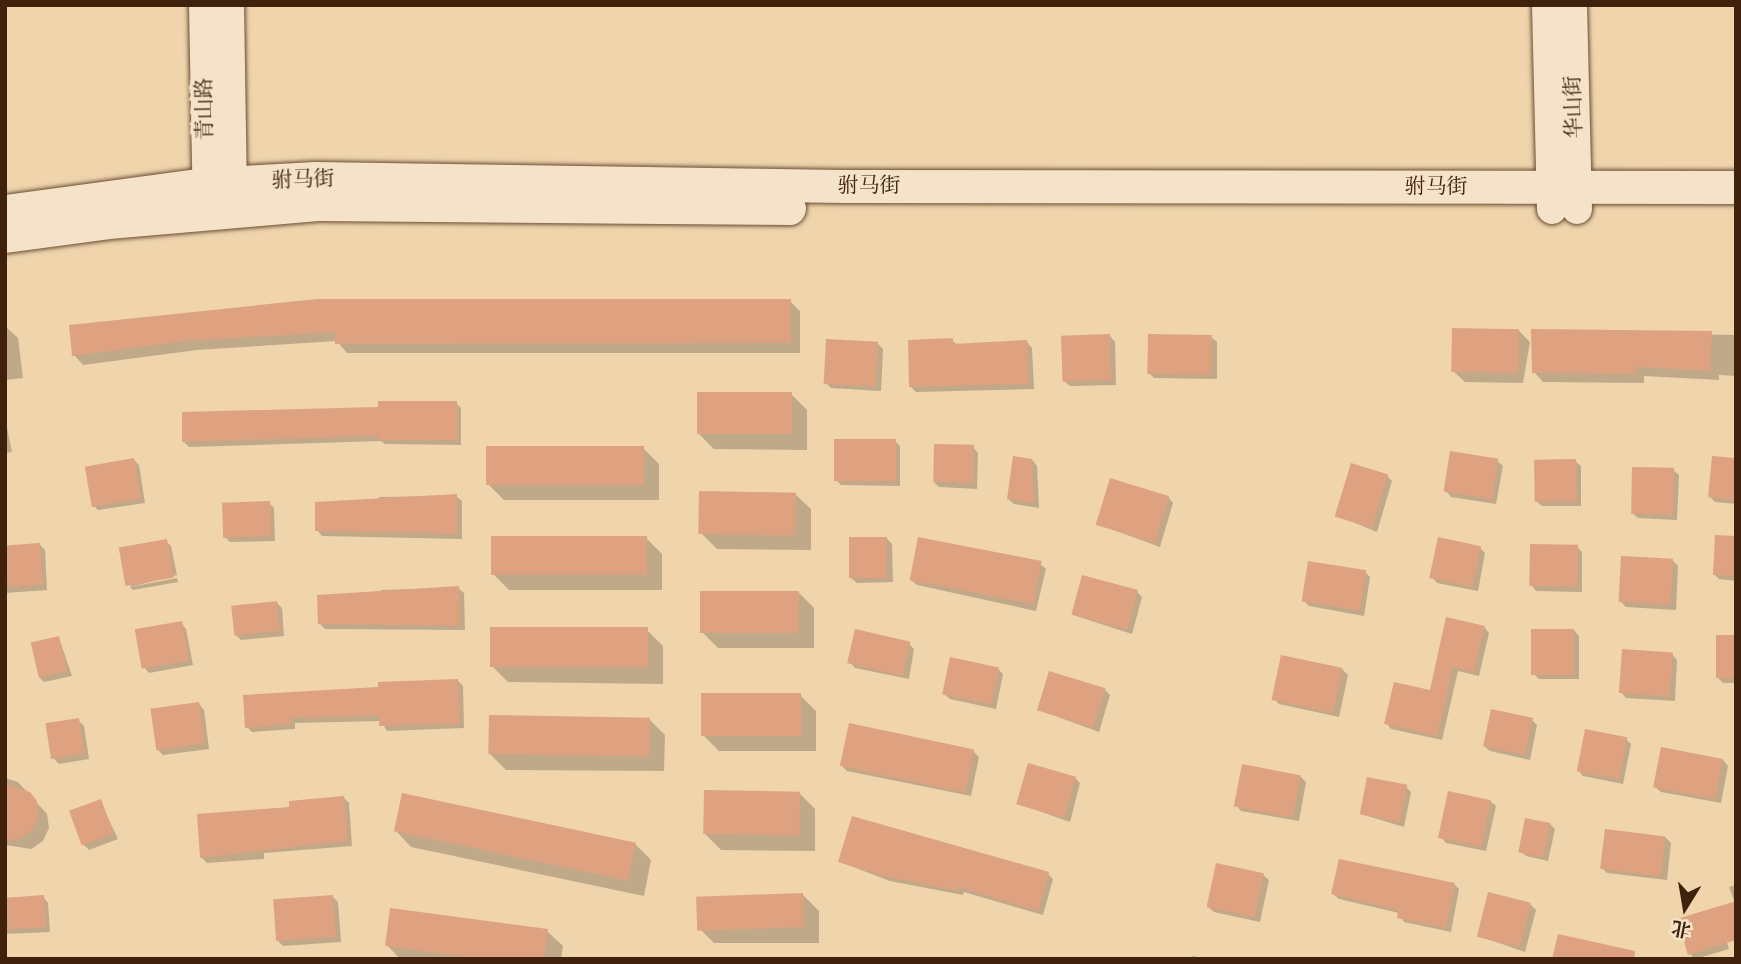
<!DOCTYPE html>
<html>
<head>
<meta charset="utf-8">
<style>
  body { margin:0 }
  #map { position:relative; width:1741px; height:964px; overflow:hidden; background:#efd4ac; font-family:"Libre Bodoni","Noto Serif SC",serif }
  div>[style] { position:absolute }
  .shadow>* { inset:0; background:#0003 }
  .building>* { inset:0; background:#dea281; transform-origin:0 0 }
  .roads { filter:drop-shadow(0 0 2px #6b4e34) drop-shadow(0 0 2px #6b4e34) }
  .tertiary>* { height:30px; margin:-15px; padding:0 15px; transform-origin:15px; border-radius:15px; background:#f5e3c9 }
  .secondary>* { height:33px; margin:-16.5px; padding:0 16.5px; transform-origin:16.5px; border-radius:16.5px; background:#f5e3c9 }
  span { translate:-50% -50%; white-space:nowrap; text-align:center; line-height:1.15; -webkit-text-stroke:7px #f5e3c9; paint-order:stroke }
  .street-label { font-size:21px; color:#3f210c }
  .frame { position:absolute; inset:0; border:7px solid #3f210c; pointer-events:none }
  .north { position:absolute; left:1650px; top:873px; width:70px; height:70px; -webkit-text-stroke:5px #f5e3c9; paint-order:stroke; rotate:191deg; font-size:19px; font-weight:700; line-height:28px; text-align:center; color:#3f210c }
  .north::after { content:''; display:block; margin:auto; width:24px; height:32px; background:#3f210c; clip-path:polygon(50% 0,100% 100%,50% 72%,0 100%) }
</style>
</head>
<body>
<div id="map">
  <div class="shadow">
    <div style="clip-path:polygon(790px 301px,800px 311px,800px 353px,347px 353px,337px 341px,197px 350px,83px 365px,74px 355px,71px 327px)"></div>
    <div style="clip-path:polygon(6px 327px,18px 338px,23px 378px,5px 380px)"></div>
    <div style="clip-path:polygon(1519px 331px,1530px 342px,1523px 383px,1465px 382px,1453px 371px)"></div>
    <div style="clip-path:polygon(1533px 331px,1736px 335px,1736px 376px,1719px 375px,1719px 380px,1644px 376px,1644px 383px,1543px 382px,1534px 372px)"></div>
    <div style="clip-path:polygon(1110px 336px,1115px 342px,1116px 385px,1070px 386px,1064px 381px)"></div>
    <div style="clip-path:polygon(1211px 337px,1217px 342px,1217px 379px,1154px 378px,1149px 373px)"></div>
    <div style="clip-path:polygon(952px 340px,957px 345px,1027px 342px,1032px 348px,1034px 389px,916px 392px,911px 387px)"></div>
    <div style="clip-path:polygon(878px 344px,883px 349px,881px 391px,831px 388px,826px 383px)"></div>
    <div style="clip-path:polygon(791px 394px,807px 410px,807px 450px,714px 449px,698px 433px)"></div>
    <div style="clip-path:polygon(456px 403px,461px 408px,461px 445px,385px 444px,381px 441px,189px 447px,184px 442px,379px 409px)"></div>
    <div style="clip-path:polygon(5px 418px,12px 452px,5px 453px)"></div>
    <div style="clip-path:polygon(895px 441px,900px 446px,900px 486px,841px 485px,836px 480px)"></div>
    <div style="clip-path:polygon(973px 447px,978px 453px,977px 489px,939px 487px,934px 482px)"></div>
    <div style="clip-path:polygon(643px 448px,659px 464px,659px 500px,504px 500px,488px 484px)"></div>
    <div style="clip-path:polygon(134px 460px,139px 465px,145px 503px,98px 510px,92px 504px)"></div>
    <div style="clip-path:polygon(1032px 460px,1037px 466px,1039px 508px,1014px 504px,1008px 499px)"></div>
    <div style="clip-path:polygon(1736px 460px,1736px 504px,1715px 502px,1710px 497px)"></div>
    <div style="clip-path:polygon(1497px 461px,1503px 466px,1496px 504px,1451px 497px,1446px 491px)"></div>
    <div style="clip-path:polygon(1575px 461px,1581px 466px,1581px 506px,1542px 506px,1536px 501px)"></div>
    <div style="clip-path:polygon(1673px 470px,1679px 475px,1677px 520px,1638px 518px,1632px 513px)"></div>
    <div style="clip-path:polygon(1387px 476px,1392px 481px,1377px 532px,1338px 516px)"></div>
    <div style="clip-path:polygon(795px 494px,811px 509px,811px 550px,717px 549px,701px 533px)"></div>
    <div style="clip-path:polygon(456px 496px,462px 501px,462px 539px,322px 536px,317px 530px,379px 502px,379px 497px)"></div>
    <div style="clip-path:polygon(1168px 497px,1173px 503px,1160px 547px,1097px 524px)"></div>
    <div style="clip-path:polygon(269px 503px,274px 508px,275px 541px,230px 542px,225px 537px)"></div>
    <div style="clip-path:polygon(646px 538px,662px 554px,662px 590px,509px 590px,493px 574px)"></div>
    <div style="clip-path:polygon(886px 538px,892px 544px,893px 582px,857px 583px,851px 578px)"></div>
    <div style="clip-path:polygon(1736px 538px,1736px 581px,1719px 579px,1714px 574px)"></div>
    <div style="clip-path:polygon(166px 541px,171px 546px,177px 575px,130px 587px)"></div>
    <div style="clip-path:polygon(39px 544px,45px 550px,47px 590px,5px 593px,5px 547px)"></div>
    <div style="clip-path:polygon(1577px 547px,1582px 552px,1582px 592px,1536px 591px,1531px 585px)"></div>
    <div style="clip-path:polygon(1480px 548px,1485px 553px,1478px 591px,1437px 583px,1432px 577px)"></div>
    <div style="clip-path:polygon(1672px 560px,1678px 566px,1676px 610px,1626px 607px,1621px 602px)"></div>
    <div style="clip-path:polygon(1040px 564px,1046px 569px,1036px 611px,917px 585px,911px 580px)"></div>
    <div style="clip-path:polygon(1365px 572px,1370px 577px,1364px 616px,1309px 606px,1304px 601px)"></div>
    <div style="clip-path:polygon(177px 578px,178px 582px,133px 590px,130px 587px)"></div>
    <div style="clip-path:polygon(458px 588px,464px 593px,465px 630px,325px 629px,320px 624px,381px 596px,381px 590px)"></div>
    <div style="clip-path:polygon(798px 592px,814px 608px,814px 648px,718px 648px,702px 632px)"></div>
    <div style="clip-path:polygon(1137px 592px,1142px 597px,1132px 634px,1073px 615px)"></div>
    <div style="clip-path:polygon(277px 603px,282px 608px,284px 636px,241px 640px,236px 635px)"></div>
    <div style="clip-path:polygon(181px 623px,186px 629px,193px 665px,149px 673px,144px 667px)"></div>
    <div style="clip-path:polygon(1484px 627px,1489px 633px,1479px 676px,1458px 671px,1442px 740px,1391px 729px,1386px 723px,1431px 692px)"></div>
    <div style="clip-path:polygon(647px 630px,663px 646px,663px 684px,508px 682px,492px 666px)"></div>
    <div style="clip-path:polygon(1574px 630px,1579px 636px,1579px 679px,1539px 679px,1534px 674px)"></div>
    <div style="clip-path:polygon(1736px 637px,1736px 683px,1723px 683px,1718px 678px)"></div>
    <div style="clip-path:polygon(59px 638px,72px 676px,44px 682px,39px 677px)"></div>
    <div style="clip-path:polygon(909px 644px,914px 649px,909px 679px,855px 668px,850px 662px)"></div>
    <div style="clip-path:polygon(1672px 654px,1677px 660px,1675px 701px,1626px 698px,1621px 692px)"></div>
    <div style="clip-path:polygon(998px 669px,1003px 674px,996px 709px,950px 699px,944px 694px)"></div>
    <div style="clip-path:polygon(1342px 669px,1348px 675px,1339px 717px,1279px 704px,1274px 699px)"></div>
    <div style="clip-path:polygon(458px 681px,463px 686px,464px 728px,387px 731px,381px 721px,295px 723px,295px 729px,252px 732px,247px 727px,380px 689px)"></div>
    <div style="clip-path:polygon(1104px 689px,1110px 695px,1099px 732px,1039px 710px)"></div>
    <div style="clip-path:polygon(800px 695px,816px 711px,816px 751px,719px 751px,703px 735px)"></div>
    <div style="clip-path:polygon(199px 704px,204px 710px,209px 749px,163px 755px,157px 749px)"></div>
    <div style="clip-path:polygon(649px 719px,665px 735px,664px 771px,506px 770px,490px 754px)"></div>
    <div style="clip-path:polygon(78px 720px,84px 726px,89px 759px,59px 764px,53px 758px)"></div>
    <div style="clip-path:polygon(1532px 720px,1537px 725px,1530px 760px,1490px 751px,1484px 746px)"></div>
    <div style="clip-path:polygon(1626px 739px,1631px 744px,1623px 784px,1583px 776px,1578px 770px)"></div>
    <div style="clip-path:polygon(973px 751px,979px 757px,971px 796px,847px 771px,842px 766px)"></div>
    <div style="clip-path:polygon(1723px 760px,1728px 766px,1721px 803px,1661px 792px,1655px 787px)"></div>
    <div style="clip-path:polygon(1301px 777px,1306px 782px,1299px 821px,1241px 811px,1236px 805px)"></div>
    <div style="clip-path:polygon(5px 778px,18px 782px,47px 814px,49px 828px,43px 841px,31px 849px,5px 845px)"></div>
    <div style="clip-path:polygon(1075px 778px,1080px 783px,1070px 822px,1019px 804px)"></div>
    <div style="clip-path:polygon(1406px 787px,1411px 792px,1404px 827px,1361px 814px)"></div>
    <div style="clip-path:polygon(800px 794px,815px 809px,815px 851px,721px 850px,705px 834px)"></div>
    <div style="clip-path:polygon(344px 798px,349px 803px,352px 846px,264px 853px,264px 859px,207px 863px,202px 858px,291px 809px)"></div>
    <div style="clip-path:polygon(100px 801px,118px 839px,89px 850px,83px 844px)"></div>
    <div style="clip-path:polygon(1490px 801px,1496px 806px,1486px 851px,1446px 843px,1441px 837px)"></div>
    <div style="clip-path:polygon(1550px 824px,1555px 829px,1548px 861px,1526px 856px,1520px 851px)"></div>
    <div style="clip-path:polygon(396px 831px,635px 844px,651px 860px,644px 896px,411px 847px)"></div>
    <div style="clip-path:polygon(1666px 838px,1671px 843px,1667px 880px,1607px 873px,1602px 868px)"></div>
    <div style="clip-path:polygon(840px 862px,1048px 874px,1053px 879px,1043px 915px,964px 892px,963px 895px,890px 881px)"></div>
    <div style="clip-path:polygon(1263px 875px,1269px 880px,1260px 922px,1214px 912px,1208px 907px)"></div>
    <div style="clip-path:polygon(1454px 884px,1459px 889px,1451px 932px,1404px 922px,1399px 913px,1339px 899px,1333px 894px)"></div>
    <div style="clip-path:polygon(1736px 885px,1736px 932px,1725px 936px,1729px 949px,1695px 959px,1690px 954px,1735px 903px,1729px 887px)"></div>
    <div style="clip-path:polygon(803px 895px,819px 911px,819px 943px,714px 943px,698px 927px)"></div>
    <div style="clip-path:polygon(43px 897px,48px 903px,50px 932px,5px 934px,5px 899px)"></div>
    <div style="clip-path:polygon(333px 897px,338px 902px,341px 942px,283px 946px,278px 941px)"></div>
    <div style="clip-path:polygon(1530px 904px,1536px 910px,1525px 952px,1479px 936px)"></div>
    <div style="clip-path:polygon(547px 931px,563px 946px,561px 959px,400px 959px,387px 945px)"></div>
    <div style="clip-path:polygon(1192px 956px,1208px 959px,1191px 959px)"></div>
  </div>
  <div class="building">
    <div style="clip-path:polygon(317px 299px,791px 299px,791px 343px,335px 344px,335px 332px,186px 341px,72px 356px,69px 325px)"></div>
    <div style="left:1452px;top:328px;width:67px;height:44px;rotate:1deg"></div>
    <div style="clip-path:polygon(1531px 329px,1712px 331px,1710px 371px,1636px 367px,1635px 374px,1532px 373px)"></div>
    <div style="left:1110px;top:334px;width:46px;height:49px;rotate:88deg"></div>
    <div style="left:1148px;top:334px;width:64px;height:40px;rotate:1deg"></div>
    <div style="clip-path:polygon(953px 338px,953px 344px,1027px 340px,1029px 384px,909px 387px,908px 340px)"></div>
    <div style="left:826px;top:339px;width:52px;height:45px;rotate:3deg"></div>
    <div style="left:697px;top:392px;width:95px;height:42px"></div>
    <div style="clip-path:polygon(378px 401px,457px 401px,457px 440px,378px 440px,378px 436px,182px 442px,182px 412px,378px 407px)"></div>
    <div style="left:834px;top:439px;width:62px;height:42px"></div>
    <div style="left:934px;top:444px;width:40px;height:38px;rotate:1deg"></div>
    <div style="left:486px;top:446px;width:158px;height:39px"></div>
    <div style="left:1450px;top:451px;width:49px;height:41px;rotate:9deg"></div>
    <div style="clip-path:polygon(1013px 456px,1032px 459px,1034px 503px,1007px 499px)"></div>
    <div style="clip-path:polygon(1712px 456px,1736px 458px,1736px 500px,1708px 497px)"></div>
    <div style="left:134px;top:458px;width:41px;height:50px;rotate:80deg"></div>
    <div style="left:1576px;top:459px;width:42px;height:42px;rotate:89deg"></div>
    <div style="left:1351px;top:463px;width:39px;height:56px;rotate:17deg"></div>
    <div style="left:1632px;top:467px;width:42px;height:47px;rotate:1deg"></div>
    <div style="left:1110px;top:478px;width:62px;height:49px;rotate:17deg"></div>
    <div style="left:699px;top:491px;width:97px;height:43px;rotate:1deg"></div>
    <div style="clip-path:polygon(457px 494px,457px 534px,315px 531px,315px 502px)"></div>
    <div style="left:270px;top:501px;width:35px;height:48px;rotate:88deg"></div>
    <div style="left:1715px;top:535px;width:21px;height:40px;rotate:3deg"></div>
    <div style="left:491px;top:536px;width:156px;height:39px"></div>
    <div style="left:849px;top:537px;width:38px;height:41px"></div>
    <div style="left:918px;top:537px;width:126px;height:44px;rotate:11deg"></div>
    <div style="left:1438px;top:537px;width:44px;height:42px;rotate:12deg"></div>
    <div style="left:167px;top:539px;width:39px;height:49px;rotate:80deg"></div>
    <div style="left:40px;top:543px;width:42px;height:35px;rotate:86deg"></div>
    <div style="left:1530px;top:544px;width:48px;height:42px;rotate:1deg"></div>
    <div style="left:1621px;top:556px;width:52px;height:46px;rotate:3deg"></div>
    <div style="left:1308px;top:561px;width:59px;height:41px;rotate:9deg"></div>
    <div style="left:1082px;top:575px;width:58px;height:41px;rotate:15deg"></div>
    <div style="clip-path:polygon(459px 586px,460px 626px,318px 624px,317px 595px)"></div>
    <div style="left:700px;top:591px;width:99px;height:42px"></div>
    <div style="left:277px;top:601px;width:30px;height:46px;rotate:84deg"></div>
    <div style="clip-path:polygon(1446px 617px,1485px 626px,1474px 672px,1453px 667px,1437px 736px,1384px 724px,1394px 682px,1430px 690px)"></div>
    <div style="left:182px;top:621px;width:40px;height:48px;rotate:80deg"></div>
    <div style="left:490px;top:627px;width:158px;height:40px"></div>
    <div style="left:855px;top:629px;width:57px;height:35px;rotate:13deg"></div>
    <div style="left:1531px;top:629px;width:43px;height:46px"></div>
    <div style="left:1716px;top:635px;width:20px;height:43px"></div>
    <div style="left:59px;top:636px;width:36px;height:29px;rotate:77deg"></div>
    <div style="left:1622px;top:649px;width:51px;height:44px;rotate:4deg"></div>
    <div style="left:1281px;top:655px;width:63px;height:46px;rotate:12deg"></div>
    <div style="left:950px;top:657px;width:50px;height:38px;rotate:12deg"></div>
    <div style="left:1049px;top:671px;width:59px;height:41px;rotate:17deg"></div>
    <div style="clip-path:polygon(458px 679px,460px 724px,379px 726px,379px 716px,290px 718px,291px 724px,245px 728px,243px 695px,378px 687px,378px 682px)"></div>
    <div style="left:701px;top:693px;width:100px;height:43px"></div>
    <div style="left:199px;top:702px;width:42px;height:49px;rotate:82deg"></div>
    <div style="left:1491px;top:709px;width:43px;height:38px;rotate:12deg"></div>
    <div style="left:489px;top:715px;width:161px;height:39px;rotate:1deg"></div>
    <div style="left:79px;top:718px;width:36px;height:34px;rotate:81deg"></div>
    <div style="left:849px;top:723px;width:128px;height:44px;rotate:12deg"></div>
    <div style="left:1585px;top:729px;width:43px;height:43px;rotate:11deg"></div>
    <div style="left:1661px;top:747px;width:63px;height:41px;rotate:11deg"></div>
    <div style="left:1028px;top:763px;width:50px;height:43px;rotate:16deg"></div>
    <div style="left:1242px;top:764px;width:60px;height:43px;rotate:11deg"></div>
    <div style="left:1367px;top:777px;width:41px;height:38px;rotate:11deg"></div>
    <div style="clip-path:polygon(5px 784px,30px 792px,37px 801px,38px 816px,32px 830px,19px 839px,5px 840px)"></div>
    <div style="left:704px;top:790px;width:96px;height:44px;rotate:1deg"></div>
    <div style="left:1448px;top:791px;width:44px;height:48px;rotate:12deg"></div>
    <div style="left:402px;top:793px;width:239px;height:39px;rotate:12deg"></div>
    <div style="clip-path:polygon(344px 796px,348px 841px,200px 858px,197px 814px,289px 807px,289px 801px)"></div>
    <div style="left:101px;top:799px;width:37px;height:34px;rotate:70deg"></div>
    <div style="clip-path:polygon(852px 816px,1049px 872px,1038px 911px,958px 887px,958px 891px,883px 876px,838px 862px)"></div>
    <div style="left:1525px;top:818px;width:26px;height:35px;rotate:11deg"></div>
    <div style="left:1605px;top:829px;width:61px;height:40px;rotate:7deg"></div>
    <div style="clip-path:polygon(1339px 859px,1455px 883px,1446px 928px,1397px 918px,1398px 910px,1331px 894px)"></div>
    <div style="left:1216px;top:863px;width:49px;height:45px;rotate:12deg"></div>
    <div style="left:1488px;top:892px;width:44px;height:46px;rotate:14deg"></div>
    <div style="left:803px;top:893px;width:34px;height:107px;rotate:88deg"></div>
    <div style="left:44px;top:895px;width:32px;height:38px;rotate:86deg"></div>
    <div style="left:333px;top:895px;width:42px;height:60px;rotate:86deg"></div>
    <div style="clip-path:polygon(1736px 901px,1736px 940px,1688px 955px,1677px 919px)"></div>
    <div style="clip-path:polygon(390px 908px,548px 929px,544px 959px,482px 959px,385px 946px)"></div>
    <div style="clip-path:polygon(1558px 934px,1635px 951px,1634px 959px,1552px 959px)"></div>
  </div>
  <div class="roads">
    <div class="tertiary">
      <div style="left:204px;top:5px;width:203px;rotate:88.9deg"></div>
      <div style="left:229px;top:5px;width:202px;rotate:89.1deg"></div>
      <div style="left:1547px;top:5px;width:204px;rotate:88.6deg"></div>
      <div style="left:1572px;top:5px;width:204px;rotate:88.6deg"></div>
    </div>
    <div class="secondary">
      <div style="left:5px;top:211px;width:203px;rotate:-7.7deg"></div>
      <div style="left:206px;top:184px;width:109px;rotate:-3.2deg"></div>
      <div style="left:315px;top:178px;width:532px;rotate:0.86deg"></div>
      <div style="left:847px;top:186px;width:889px;rotate:0.06deg"></div>
      <div style="left:5px;top:236px;width:104px;rotate:-7.7deg"></div>
      <div style="left:108px;top:222px;width:210px;rotate:-4.9deg"></div>
      <div style="left:317px;top:204px;width:472px;rotate:0.5deg"></div>
    </div>
  </div>
  <div class="street-label">
    <span style="left:1574px;top:107px;rotate:-92deg">华山街</span>
    <span style="left:205px;top:109px;rotate:-91deg">青山路</span>
    <span style="left:303px;top:180px;rotate:-2deg">驸马街</span>
    <span style="left:869px;top:186px">驸马街</span>
    <span style="left:1436px;top:187px">驸马街</span>
  </div>
  <div class="frame"></div>
  <div class="north">北</div>
</div>
</body>
</html>
